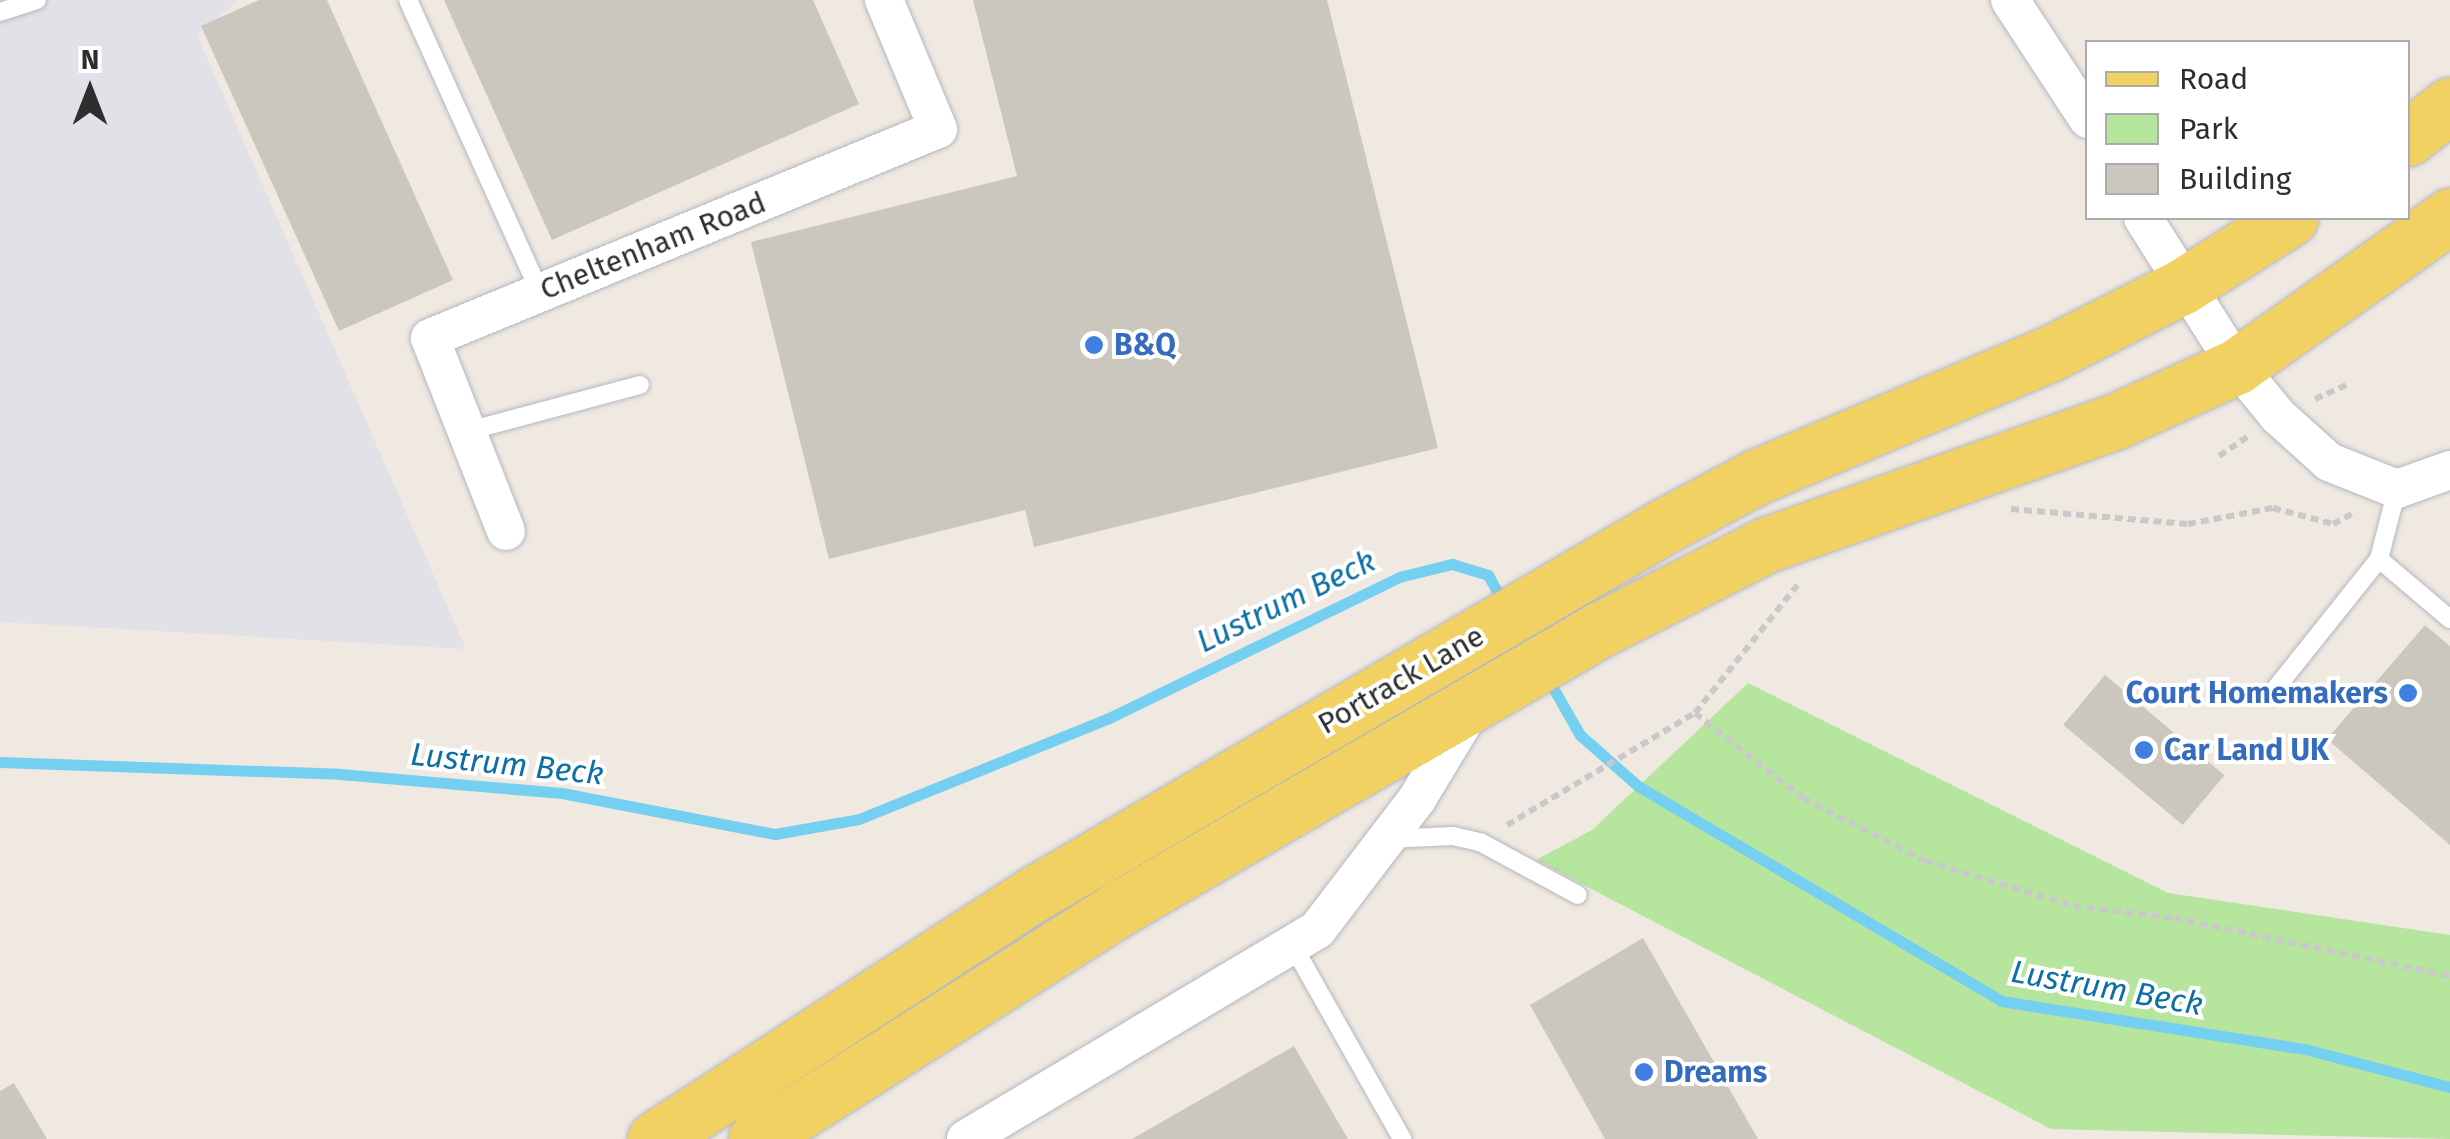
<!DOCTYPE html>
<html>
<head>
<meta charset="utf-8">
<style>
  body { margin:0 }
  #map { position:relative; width:2450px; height:1139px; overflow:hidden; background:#efe9e1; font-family:"Fira Sans",sans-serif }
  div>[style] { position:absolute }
  .industrial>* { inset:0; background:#e3e1e8 }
  .green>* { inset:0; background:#b6e59e }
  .stream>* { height:11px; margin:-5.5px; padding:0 5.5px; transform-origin:5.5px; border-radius:5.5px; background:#75cff0 }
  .building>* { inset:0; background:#cbc7bf; transform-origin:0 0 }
  .path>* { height:6px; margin-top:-3px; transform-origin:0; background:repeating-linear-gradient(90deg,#c9c9c9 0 8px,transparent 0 13px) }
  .roads { filter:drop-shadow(0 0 2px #b4b7c1) drop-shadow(0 0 2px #b4b7c1) }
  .lane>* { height:18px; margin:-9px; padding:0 9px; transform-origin:9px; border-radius:9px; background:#fff }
  .street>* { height:38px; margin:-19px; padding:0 19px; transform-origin:19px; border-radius:19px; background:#fff }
  .primary>* { height:55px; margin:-27.5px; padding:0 27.5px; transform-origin:27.5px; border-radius:27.5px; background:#f2d163 }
  .dots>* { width:28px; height:28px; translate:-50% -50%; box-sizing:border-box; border:5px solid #fff; border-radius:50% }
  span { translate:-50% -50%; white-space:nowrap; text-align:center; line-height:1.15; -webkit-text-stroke:8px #fff; paint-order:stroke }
  .street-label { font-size:30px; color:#2e2e2e }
  .shop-label { font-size:30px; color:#366cbe; font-weight:700 }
  .left { translate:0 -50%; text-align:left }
  .right { translate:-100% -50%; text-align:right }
  .water-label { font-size:32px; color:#0d6fa3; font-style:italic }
  .legend { position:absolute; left:2085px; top:40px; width:325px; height:180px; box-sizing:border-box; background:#fff; border:2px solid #ababab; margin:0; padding:12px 18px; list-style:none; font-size:30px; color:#2e2e2e }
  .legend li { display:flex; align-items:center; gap:20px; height:50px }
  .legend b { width:50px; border:2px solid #ababab }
  .north { position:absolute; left:40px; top:40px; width:100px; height:100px; -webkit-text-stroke:8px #fff; paint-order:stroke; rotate:0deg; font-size:28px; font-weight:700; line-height:40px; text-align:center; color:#2e2e2e }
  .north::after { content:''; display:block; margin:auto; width:35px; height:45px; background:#2e2e2e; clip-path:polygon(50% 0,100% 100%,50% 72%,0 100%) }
</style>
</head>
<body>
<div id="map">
  <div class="industrial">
    <div style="clip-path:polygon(0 0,239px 0,197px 35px,466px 649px,0 622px)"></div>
  </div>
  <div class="green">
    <div style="clip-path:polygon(1748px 683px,2168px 893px,2450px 935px,2450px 1139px,2051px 1129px,1536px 860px,1592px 830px)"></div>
  </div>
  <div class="stream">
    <div style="left:1548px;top:679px;width:64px;rotate:60.3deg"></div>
    <div style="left:1580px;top:735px;width:77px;rotate:41.3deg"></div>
    <div style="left:1638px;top:786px;width:422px;rotate:30.6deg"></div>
    <div style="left:2001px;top:1001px;width:308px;rotate:9deg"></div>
    <div style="left:2305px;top:1049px;width:150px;rotate:14.7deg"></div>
    <div style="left:0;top:762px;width:340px;rotate:2deg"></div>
    <div style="left:340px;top:774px;width:223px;rotate:4.9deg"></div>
    <div style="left:562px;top:793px;width:217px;rotate:10.9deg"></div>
    <div style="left:775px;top:834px;width:85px;rotate:-10.1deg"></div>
    <div style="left:859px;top:819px;width:270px;rotate:-22deg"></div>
    <div style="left:1109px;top:718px;width:322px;rotate:-25.9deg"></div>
    <div style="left:1399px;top:577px;width:55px;rotate:-13.8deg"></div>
    <div style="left:1452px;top:564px;width:38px;rotate:17deg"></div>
    <div style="left:1488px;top:575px;width:31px;rotate:61deg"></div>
  </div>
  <div class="building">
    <div style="clip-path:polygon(259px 0,327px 0,453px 280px,339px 331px,201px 26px)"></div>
    <div style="clip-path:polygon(444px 0,813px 0,859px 104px,552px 240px)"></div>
    <div style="clip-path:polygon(973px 0,1327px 0,1438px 448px,1034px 547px,1025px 510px,829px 559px,751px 242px,1017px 176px)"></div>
    <div style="clip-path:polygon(2425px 625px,2450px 646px,2450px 845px,2327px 739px)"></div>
    <div style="left:2105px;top:675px;width:156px;height:65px;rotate:40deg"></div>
    <div style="clip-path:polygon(1643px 938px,1758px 1139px,1605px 1139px,1530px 1005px)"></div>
    <div style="clip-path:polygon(1294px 1046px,1348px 1139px,1132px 1139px)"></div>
    <div style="clip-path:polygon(14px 1083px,47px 1139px,0 1139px,0 1091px)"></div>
  </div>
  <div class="path">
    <div style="left:2315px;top:399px;width:35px;rotate:-24deg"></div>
    <div style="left:2219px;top:456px;width:34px;rotate:-34deg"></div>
    <div style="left:2011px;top:509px;width:178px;rotate:4.8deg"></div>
    <div style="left:2188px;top:524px;width:86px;rotate:-10.7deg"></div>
    <div style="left:2273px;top:508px;width:62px;rotate:14.9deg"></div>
    <div style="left:2333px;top:524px;width:26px;rotate:-28deg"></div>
    <div style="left:1695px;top:713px;width:137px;rotate:38.2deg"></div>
    <div style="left:1803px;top:798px;width:137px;rotate:27.3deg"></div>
    <div style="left:1925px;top:861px;width:156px;rotate:16.8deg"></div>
    <div style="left:2074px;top:906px;width:101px;rotate:6.8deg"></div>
    <div style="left:2174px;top:918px;width:282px;rotate:11.9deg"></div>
    <div style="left:1507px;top:825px;width:219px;rotate:-30.8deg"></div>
    <div style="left:1695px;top:713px;width:168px;rotate:-51.3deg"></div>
  </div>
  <div class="roads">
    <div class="lane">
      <div style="left:408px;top:0;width:321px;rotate:65.7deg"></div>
      <div style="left:0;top:12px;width:39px;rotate:-18deg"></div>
      <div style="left:468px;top:431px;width:178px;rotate:-15deg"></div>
      <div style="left:2379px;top:559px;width:93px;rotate:40.2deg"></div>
      <div style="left:2272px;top:693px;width:171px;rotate:-51.4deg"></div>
      <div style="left:2379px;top:559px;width:72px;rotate:-75.6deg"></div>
      <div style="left:1388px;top:839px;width:65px;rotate:-2.6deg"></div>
      <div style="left:1453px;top:836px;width:28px;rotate:13deg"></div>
      <div style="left:1480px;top:842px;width:111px;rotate:28.4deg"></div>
      <div style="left:1293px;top:946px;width:222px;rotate:60.5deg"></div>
    </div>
    <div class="street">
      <div style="left:2010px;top:0;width:142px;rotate:56.8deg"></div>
      <div style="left:2143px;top:218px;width:175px;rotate:57.6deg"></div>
      <div style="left:2237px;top:366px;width:65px;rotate:50.6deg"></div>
      <div style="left:2278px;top:416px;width:69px;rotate:42deg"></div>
      <div style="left:2329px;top:462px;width:73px;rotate:21.7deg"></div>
      <div style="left:2397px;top:489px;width:56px;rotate:-19.7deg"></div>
      <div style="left:506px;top:531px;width:207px;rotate:-111.5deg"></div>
      <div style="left:430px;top:338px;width:549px;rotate:-22.36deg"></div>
      <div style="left:938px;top:129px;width:140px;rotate:-112.7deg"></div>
      <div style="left:966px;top:1139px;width:409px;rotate:-30.8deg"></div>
      <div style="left:1317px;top:930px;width:165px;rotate:-52.6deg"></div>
      <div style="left:1417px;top:799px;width:109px;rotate:-58.9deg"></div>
    </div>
    <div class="primary">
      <div style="left:2408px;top:138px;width:53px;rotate:-38.2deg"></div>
      <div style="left:655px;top:1139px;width:457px;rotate:-32.9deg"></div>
      <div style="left:1039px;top:891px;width:724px;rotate:-30.28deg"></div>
      <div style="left:1664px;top:526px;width:104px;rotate:-28deg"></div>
      <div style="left:1756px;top:477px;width:322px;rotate:-22.8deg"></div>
      <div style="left:2053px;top:352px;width:146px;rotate:-26.9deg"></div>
      <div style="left:2183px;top:286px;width:127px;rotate:-32.4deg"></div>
      <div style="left:756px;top:1139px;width:431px;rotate:-32.4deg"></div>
      <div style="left:1120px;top:908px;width:556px;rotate:-30.12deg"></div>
      <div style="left:1601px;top:629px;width:185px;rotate:-27deg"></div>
      <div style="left:1766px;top:545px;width:371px;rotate:-19.5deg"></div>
      <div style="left:2116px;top:421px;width:133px;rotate:-24.4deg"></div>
      <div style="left:2237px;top:366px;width:261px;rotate:-35.2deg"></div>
    </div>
  </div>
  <div class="dots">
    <div style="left:1094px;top:345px;background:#3f7fe0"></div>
    <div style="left:2408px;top:693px;background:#3f7fe0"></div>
    <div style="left:2144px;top:750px;background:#3f7fe0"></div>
    <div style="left:1644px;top:1072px;background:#3f7fe0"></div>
  </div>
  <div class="street-label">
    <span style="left:653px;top:246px;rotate:-22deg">Cheltenham Road</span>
    <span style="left:1401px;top:680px;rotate:-30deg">Portrack Lane</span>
  </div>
  <div class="shop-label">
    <span class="left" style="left:1114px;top:345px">B&amp;Q</span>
    <span class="right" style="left:2388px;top:693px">Court Homemakers</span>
    <span class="left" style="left:2164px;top:750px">Car Land UK</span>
    <span class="left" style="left:1664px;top:1072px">Dreams</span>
  </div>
  <div class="water-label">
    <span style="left:1286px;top:601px;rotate:-26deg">Lustrum Beck</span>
    <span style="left:507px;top:764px;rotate:6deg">Lustrum Beck</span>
    <span style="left:2107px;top:988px;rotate:10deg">Lustrum Beck</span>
  </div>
  <ul class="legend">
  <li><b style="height:12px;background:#f2d163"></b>Road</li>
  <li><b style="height:28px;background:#b6e59e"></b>Park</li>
  <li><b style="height:28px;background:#cbc7bf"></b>Building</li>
  </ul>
  <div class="north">N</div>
</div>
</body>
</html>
